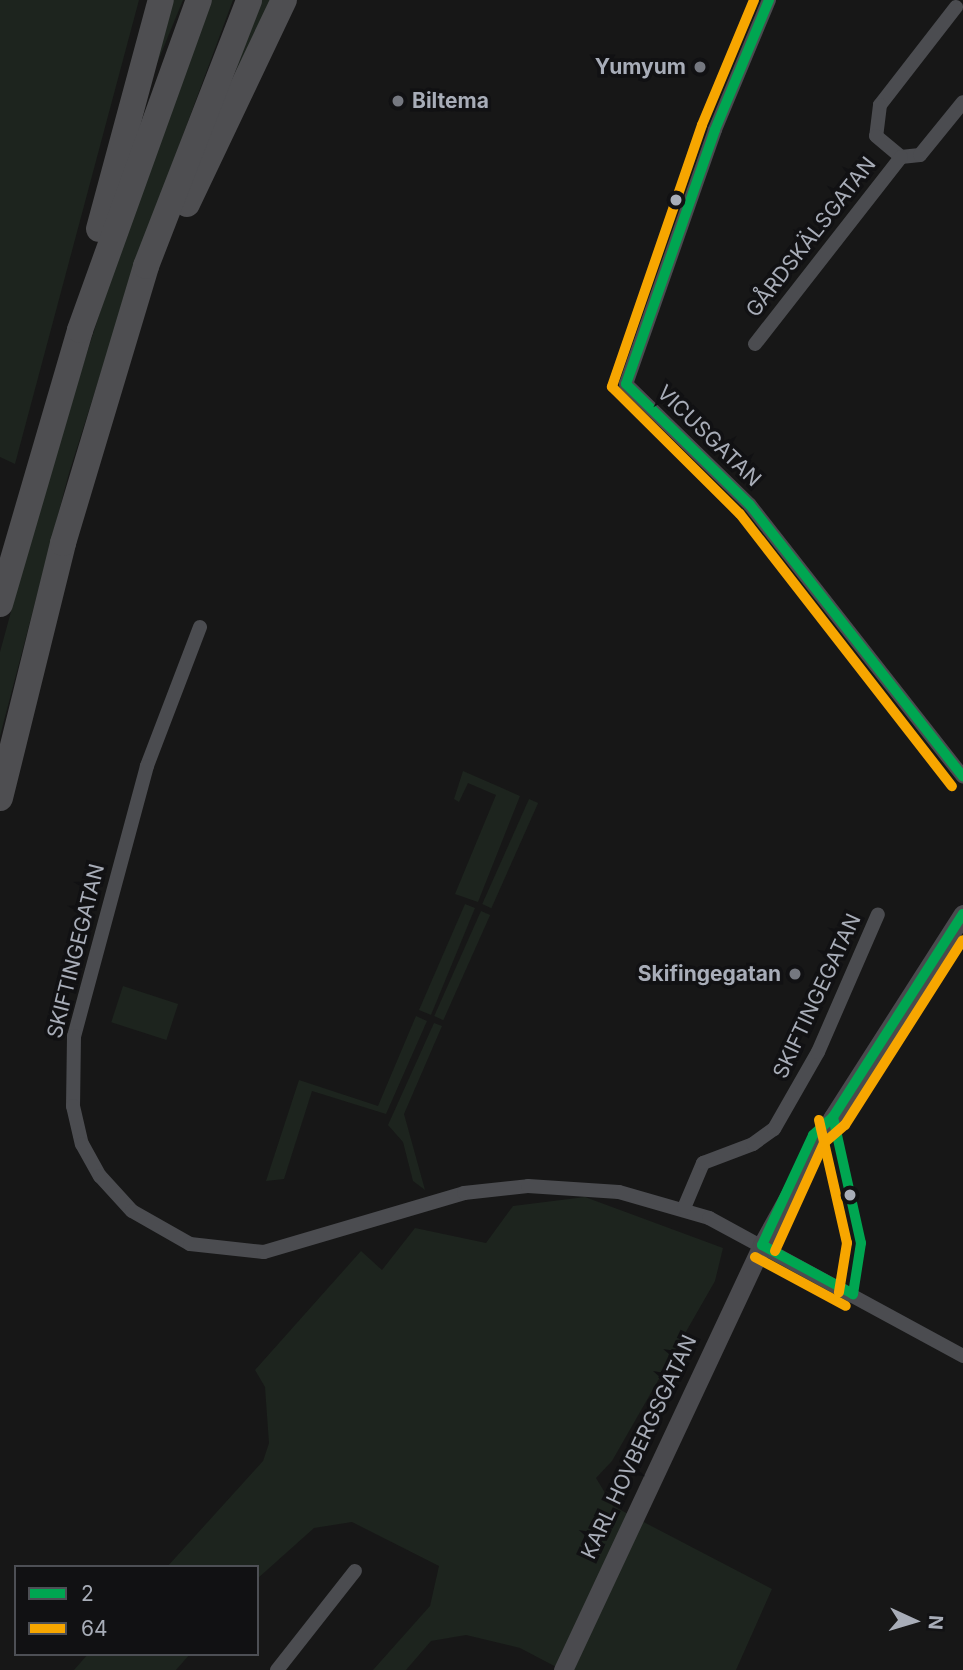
<!DOCTYPE html>
<html>
<head>
<meta charset="utf-8">
<style>
  body { margin:0 }
  #map { position:relative; width:963px; height:1670px; overflow:hidden; background:#171717; font-family:Inter,sans-serif }
  div>[style] { position:absolute }
  .green>* { inset:0; background:#1d241e; transform-origin:0 0 }
  .street>* { height:14px; margin:-7px; padding:0 7px; transform-origin:7px; border-radius:7px; background:#4b4c50 }
  .secondary>* { height:19px; margin:-9.5px; padding:0 9.5px; transform-origin:9.5px; border-radius:9.5px; background:#4a4a4e }
  .highway>* { height:26px; margin:-13px; padding:0 13px; transform-origin:13px; border-radius:13px; background:#4e4e51 }
  .bus-1>* { height:10px; margin:-5px; padding:0 5px; transform-origin:5px; border-radius:5px; background:#00a651 }
  .bus-2>* { height:10px; margin:-5px; padding:0 5px; transform-origin:5px; border-radius:5px; background:#f7a600 }
  .dots>* { width:19px; height:19px; translate:-50% -50%; box-sizing:border-box; border:4px solid #111113; border-radius:50% }
  span { translate:-50% -50%; white-space:nowrap; text-align:center; line-height:1.15; -webkit-text-stroke:7px #111113; paint-order:stroke }
  .poi-label { font-size:21px; color:#a8adb8; font-weight:700 }
  .right { translate:-100% -50%; text-align:right }
  .left { translate:0 -50%; text-align:left }
  .street-label { font-size:21px; color:#a8adb8 }
  .legend { position:absolute; left:14px; top:1565px; width:245px; height:91px; box-sizing:border-box; background:#111113; border:2px solid #4d4f55; margin:0; padding:9px 12px; list-style:none; font-size:21px; color:#a8adb8 }
  .legend li { display:flex; align-items:center; gap:14px; height:35px }
  .legend b { width:35px; border:2px solid #4d4f55 }
  .north { position:absolute; left:879px; top:1586px; width:70px; height:70px; -webkit-text-stroke:5px #111113; paint-order:stroke; rotate:94deg; font-size:19px; font-weight:700; line-height:28px; text-align:center; color:#a8adb8 }
  .north::after { content:''; display:block; margin:auto; width:24px; height:32px; background:#a8adb8; clip-path:polygon(50% 0,100% 100%,50% 72%,0 100%) }
</style>
</head>
<body>
<div id="map">
  <div class="green">
    <div style="clip-path:polygon(0 0,139px 0,15px 464px,0 457px)"></div>
    <div style="clip-path:polygon(171px 0,183px 0,142px 100px)"></div>
    <div style="clip-path:polygon(212px 0,233px 0,137px 259px,69px 473px,0 736px,0 652px,52px 461px,134px 207px)"></div>
    <div style="clip-path:polygon(262px 0,271px 0,235px 74px,239px 57px)"></div>
    <div style="clip-path:polygon(463px 771px,520px 796px,478px 902px,455px 894px,496px 795px,468px 783px,459px 802px,454px 799px)"></div>
    <div style="left:529px;top:799px;width:10px;height:115px;rotate:24deg"></div>
    <div style="clip-path:polygon(465px 904px,475px 908px,431px 1015px,419px 1010px)"></div>
    <div style="left:481px;top:911px;width:10px;height:115px;rotate:24deg"></div>
    <div style="left:123px;top:986px;width:58px;height:38px;rotate:18deg"></div>
    <div style="clip-path:polygon(416px 1016px,427px 1021px,386px 1114px,312px 1091px,284px 1179px,266px 1181px,299px 1080px,378px 1106px)"></div>
    <div style="clip-path:polygon(434px 1023px,442px 1026px,404px 1114px,425px 1190px,413px 1181px,403px 1142px,388px 1125px)"></div>
    <div style="clip-path:polygon(585px 1197px,723px 1248px,715px 1281px,612px 1461px,596px 1478px,613px 1506px,772px 1589px,736px 1670px,562px 1670px,520px 1648px,466px 1635px,431px 1641px,406px 1670px,373px 1670px,430px 1606px,439px 1566px,352px 1522px,314px 1528px,257px 1579px,257px 1567px,167px 1567px,263px 1461px,269px 1443px,265px 1387px,255px 1370px,361px 1251px,382px 1270px,415px 1228px,486px 1243px,513px 1206px)"></div>
    <div style="clip-path:polygon(88px 1654px,190px 1654px,176px 1670px,74px 1670px)"></div>
  </div>
  <div class="street">
    <div style="left:769px;top:0;width:141px;rotate:112.6deg"></div>
    <div style="left:715px;top:130px;width:269px;rotate:109.3deg"></div>
    <div style="left:626px;top:384px;width:173px;rotate:44.3deg"></div>
    <div style="left:750px;top:505px;width:345px;rotate:51.9deg"></div>
    <div style="left:956px;top:7px;width:124px;rotate:127.8deg"></div>
    <div style="left:880px;top:105px;width:31px;rotate:97deg"></div>
    <div style="left:876px;top:136px;width:33px;rotate:40deg"></div>
    <div style="left:901px;top:157px;width:19px;rotate:-6deg"></div>
    <div style="left:920px;top:155px;width:68px;rotate:-50.9deg"></div>
    <div style="left:755px;top:344px;width:237px;rotate:-52deg"></div>
    <div style="left:200px;top:627px;width:149px;rotate:110.9deg"></div>
    <div style="left:147px;top:766px;width:280px;rotate:105.1deg"></div>
    <div style="left:74px;top:1036px;width:70px;rotate:90.8deg"></div>
    <div style="left:73px;top:1106px;width:39px;rotate:77deg"></div>
    <div style="left:82px;top:1144px;width:37px;rotate:61deg"></div>
    <div style="left:100px;top:1176px;width:47px;rotate:47.6deg"></div>
    <div style="left:132px;top:1211px;width:67px;rotate:29.6deg"></div>
    <div style="left:190px;top:1244px;width:74px;rotate:6.2deg"></div>
    <div style="left:264px;top:1252px;width:209px;rotate:-16.4deg"></div>
    <div style="left:464px;top:1193px;width:64px;rotate:-6.2deg"></div>
    <div style="left:528px;top:1186px;width:91px;rotate:3.8deg"></div>
    <div style="left:619px;top:1192px;width:94px;rotate:16.1deg"></div>
    <div style="left:709px;top:1218px;width:289px;rotate:28.5deg"></div>
    <div style="left:684px;top:1208px;width:49px;rotate:-67.1deg"></div>
    <div style="left:703px;top:1163px;width:53px;rotate:-20.8deg"></div>
    <div style="left:753px;top:1144px;width:26px;rotate:-36deg"></div>
    <div style="left:774px;top:1129px;width:89px;rotate:-60.3deg"></div>
    <div style="left:818px;top:1052px;width:150px;rotate:-66.5deg"></div>
    <div style="left:277px;top:1670px;width:126px;rotate:-51.8deg"></div>
  </div>
  <div class="secondary">
    <div style="left:563px;top:1670px;width:469px;rotate:-64.9deg"></div>
    <div style="left:762px;top:1245px;width:146px;rotate:-61deg"></div>
    <div style="left:833px;top:1117px;width:241px;rotate:-57.4deg"></div>
  </div>
  <div class="highway">
    <div style="left:187px;top:204px;width:226px;rotate:-64.6deg"></div>
    <div style="left:99px;top:229px;width:237px;rotate:-74.9deg"></div>
    <div style="left:0;top:604px;width:285px;rotate:-73.7deg"></div>
    <div style="left:80px;top:330px;width:351px;rotate:-70.2deg"></div>
    <div style="left:0;top:798px;width:263px;rotate:-76.1deg"></div>
    <div style="left:63px;top:543px;width:289px;rotate:-73.3deg"></div>
    <div style="left:146px;top:266px;width:285px;rotate:-68.8deg"></div>
  </div>
  <div class="bus-1">
    <div style="left:769px;top:0;width:141px;rotate:112.6deg"></div>
    <div style="left:715px;top:130px;width:269px;rotate:109.3deg"></div>
    <div style="left:626px;top:384px;width:173px;rotate:44.3deg"></div>
    <div style="left:750px;top:505px;width:345px;rotate:51.9deg"></div>
    <div style="left:833px;top:1117px;width:129px;rotate:77.5deg"></div>
    <div style="left:861px;top:1243px;width:52px;rotate:98.9deg"></div>
    <div style="left:762px;top:1245px;width:121px;rotate:-65.1deg"></div>
    <div style="left:813px;top:1135px;width:27px;rotate:-42deg"></div>
    <div style="left:833px;top:1117px;width:241px;rotate:-57.4deg"></div>
    <div style="left:762px;top:1245px;width:103px;rotate:28.3deg"></div>
  </div>
  <div class="bus-2">
    <div style="left:754px;top:0;width:135px;rotate:112.6deg"></div>
    <div style="left:702px;top:125px;width:277px;rotate:109deg"></div>
    <div style="left:612px;top:387px;width:180px;rotate:44.8deg"></div>
    <div style="left:740px;top:514px;width:345px;rotate:52.1deg"></div>
    <div style="left:819px;top:1120px;width:126px;rotate:77.2deg"></div>
    <div style="left:847px;top:1243px;width:50px;rotate:99.3deg"></div>
    <div style="left:775px;top:1251px;width:119px;rotate:-65.6deg"></div>
    <div style="left:824px;top:1143px;width:28px;rotate:-41deg"></div>
    <div style="left:845px;top:1125px;width:219px;rotate:-57.5deg"></div>
    <div style="left:755px;top:1257px;width:103px;rotate:28.3deg"></div>
  </div>
  <div class="dots">
    <div style="left:700px;top:67px;background:#757880"></div>
    <div style="left:398px;top:101px;background:#757880"></div>
    <div style="left:676px;top:200px;background:#a8adb8"></div>
    <div style="left:795px;top:974px;background:#757880"></div>
    <div style="left:850px;top:1195px;background:#a8adb8"></div>
  </div>
  <div class="poi-label">
    <span class="right" style="left:686px;top:67px">Yumyum</span>
    <span class="left" style="left:412px;top:101px">Biltema</span>
    <span class="right" style="left:781px;top:974px">Skifingegatan</span>
  </div>
  <div class="street-label">
    <span style="left:811px;top:237px;rotate:-52deg">GÅRDSKÄLSGATAN</span>
    <span style="left:709px;top:436px;rotate:44deg">VICUSGATAN</span>
    <span style="left:76px;top:951px;rotate:-76deg">SKIFTINGEGATAN</span>
    <span style="left:817px;top:996px;rotate:-65deg">SKIFTINGEGATAN</span>
    <span style="left:639px;top:1447px;rotate:-65deg">KARL HOVBERGSGATAN</span>
  </div>
  <ul class="legend">
  <li><b style="height:9px;background:#00a651"></b>2</li>
  <li><b style="height:9px;background:#f7a600"></b>64</li>
  </ul>
  <div class="north">N</div>
</div>
</body>
</html>
